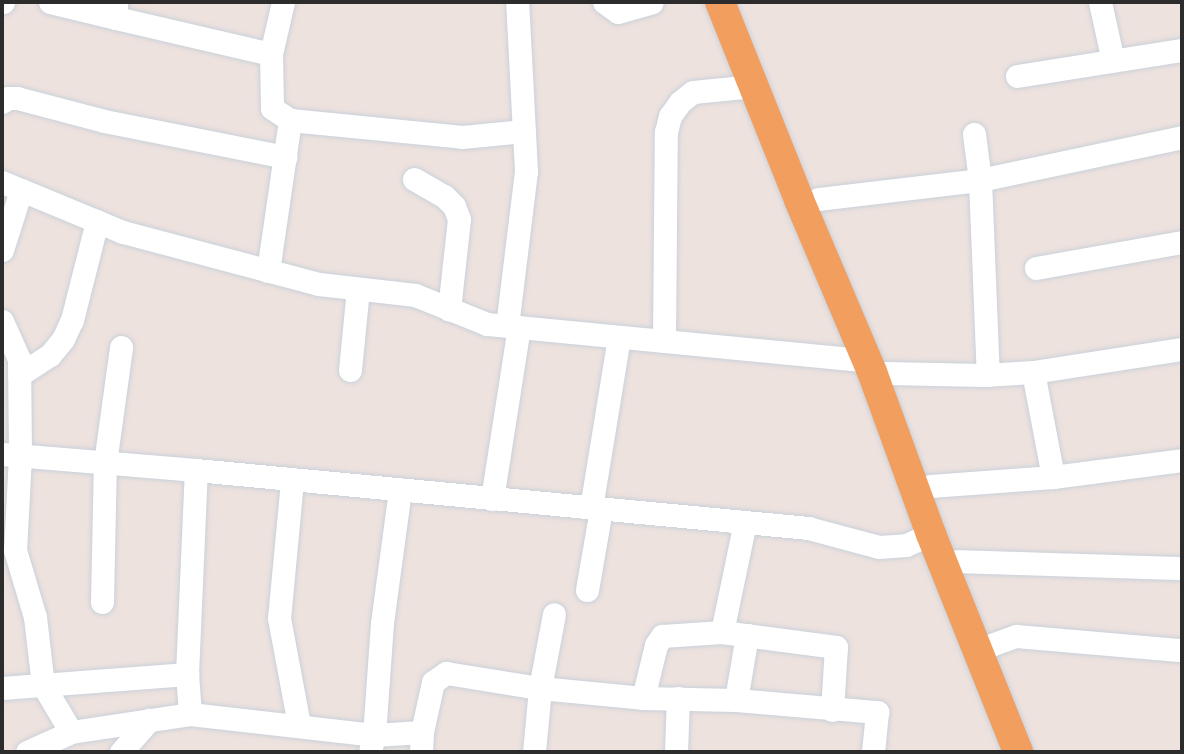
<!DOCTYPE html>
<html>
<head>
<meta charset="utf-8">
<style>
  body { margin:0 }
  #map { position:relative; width:1184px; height:754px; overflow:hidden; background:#eee2de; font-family:Quicksand,sans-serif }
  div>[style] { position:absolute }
  .roads { filter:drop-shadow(0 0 2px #c9d1da) drop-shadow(0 0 2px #c9d1da) }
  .minor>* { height:23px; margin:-11.5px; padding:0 11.5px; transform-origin:11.5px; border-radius:11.5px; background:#fff }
  .major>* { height:30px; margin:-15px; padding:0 15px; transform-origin:15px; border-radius:15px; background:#f29e5e }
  span { translate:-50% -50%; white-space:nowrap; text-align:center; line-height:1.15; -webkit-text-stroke:5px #fff; paint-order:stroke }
  .frame { position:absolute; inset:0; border:4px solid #2c2c2c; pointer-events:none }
</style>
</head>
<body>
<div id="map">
  <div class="roads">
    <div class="minor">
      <div style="left:2px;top:2px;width:1px"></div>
      <div style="left:50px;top:2px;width:68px;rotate:13.6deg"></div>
      <div style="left:116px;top:2px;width:16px;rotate:90deg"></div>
      <div style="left:116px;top:18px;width:159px;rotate:13.1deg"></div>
      <div style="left:271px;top:54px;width:54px;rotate:88.9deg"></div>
      <div style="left:272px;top:108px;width:22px;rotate:34deg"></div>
      <div style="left:604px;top:2px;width:17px;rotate:36deg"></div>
      <div style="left:618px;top:12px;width:35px;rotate:-16deg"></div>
      <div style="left:1100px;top:2px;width:60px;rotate:77.6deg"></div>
      <div style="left:271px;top:54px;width:53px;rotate:-77deg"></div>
      <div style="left:1017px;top:76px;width:167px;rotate:-9deg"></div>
      <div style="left:2px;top:102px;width:7px;rotate:-34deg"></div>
      <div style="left:8px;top:98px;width:9px"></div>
      <div style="left:17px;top:98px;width:90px;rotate:14.8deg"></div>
      <div style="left:104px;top:121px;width:185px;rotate:11.2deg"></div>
      <div style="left:974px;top:134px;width:46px;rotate:82.6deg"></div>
      <div style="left:980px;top:180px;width:207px;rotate:-12deg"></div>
      <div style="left:414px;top:179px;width:34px;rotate:30deg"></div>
      <div style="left:444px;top:196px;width:14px;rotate:45deg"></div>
      <div style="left:454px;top:206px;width:14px;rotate:69deg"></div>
      <div style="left:459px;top:219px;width:91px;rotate:96.3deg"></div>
      <div style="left:2px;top:182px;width:131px;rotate:22.5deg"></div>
      <div style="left:123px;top:232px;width:203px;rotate:14.9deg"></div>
      <div style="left:319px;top:284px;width:97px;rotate:6.5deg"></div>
      <div style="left:415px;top:295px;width:78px;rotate:21.9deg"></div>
      <div style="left:487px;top:324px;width:383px;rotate:5.5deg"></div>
      <div style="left:818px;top:199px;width:163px;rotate:-6.7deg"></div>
      <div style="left:980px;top:180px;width:195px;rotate:87.7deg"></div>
      <div style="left:2px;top:250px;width:63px;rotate:-72.4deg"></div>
      <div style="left:1036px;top:268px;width:148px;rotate:-10.1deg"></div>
      <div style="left:268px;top:271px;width:153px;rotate:-81.7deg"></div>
      <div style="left:290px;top:120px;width:173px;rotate:5.6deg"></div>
      <div style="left:462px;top:137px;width:62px;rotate:-5.5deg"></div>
      <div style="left:2px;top:321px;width:42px;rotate:65.9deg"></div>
      <div style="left:19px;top:359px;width:97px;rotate:89.4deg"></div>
      <div style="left:20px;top:456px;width:94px;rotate:93deg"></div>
      <div style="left:15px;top:550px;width:70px;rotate:73.4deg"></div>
      <div style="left:35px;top:617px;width:68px;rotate:83.3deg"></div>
      <div style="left:43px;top:685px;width:55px;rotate:59.2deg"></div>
      <div style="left:507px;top:326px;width:156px;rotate:-83deg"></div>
      <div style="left:526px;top:171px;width:169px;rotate:-93deg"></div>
      <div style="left:664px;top:341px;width:209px;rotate:-89.5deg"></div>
      <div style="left:666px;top:132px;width:16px;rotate:-76deg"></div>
      <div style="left:670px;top:116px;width:17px;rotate:-54deg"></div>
      <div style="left:680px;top:102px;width:16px;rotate:-38deg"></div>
      <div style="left:693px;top:92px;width:61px;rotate:-5.6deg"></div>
      <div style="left:350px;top:370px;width:81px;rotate:-84.4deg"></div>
      <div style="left:1033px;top:372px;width:107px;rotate:79.2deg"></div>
      <div style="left:886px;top:373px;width:98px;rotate:1.2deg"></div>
      <div style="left:984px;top:375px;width:49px;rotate:-3.5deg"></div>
      <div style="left:1033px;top:372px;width:151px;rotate:-8.8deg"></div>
      <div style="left:19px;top:375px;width:37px;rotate:-33deg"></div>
      <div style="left:50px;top:355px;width:21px;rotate:-51deg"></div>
      <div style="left:63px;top:339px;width:21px;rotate:-65deg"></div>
      <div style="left:72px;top:320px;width:102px;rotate:-75.8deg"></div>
      <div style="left:2px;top:454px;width:195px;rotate:4.7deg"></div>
      <div style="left:196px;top:470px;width:615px;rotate:5.41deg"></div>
      <div style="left:808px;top:528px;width:73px;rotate:15deg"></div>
      <div style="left:879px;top:547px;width:27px;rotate:-4deg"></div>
      <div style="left:906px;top:545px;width:27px;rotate:-24deg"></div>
      <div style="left:292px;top:481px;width:138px;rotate:95.4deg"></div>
      <div style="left:279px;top:618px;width:109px;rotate:79.4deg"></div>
      <div style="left:930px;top:486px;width:123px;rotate:-4.2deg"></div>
      <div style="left:1053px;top:477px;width:130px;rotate:-7.5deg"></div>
      <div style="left:492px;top:499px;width:174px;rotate:-81.1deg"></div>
      <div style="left:591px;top:508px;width:173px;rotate:-80.7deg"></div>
      <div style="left:958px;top:561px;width:224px;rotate:1.8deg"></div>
      <div style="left:587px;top:590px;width:82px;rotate:-80.2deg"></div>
      <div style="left:102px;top:602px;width:139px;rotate:-88.8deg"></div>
      <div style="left:105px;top:463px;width:117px;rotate:-82.1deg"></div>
      <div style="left:722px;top:632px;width:112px;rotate:-78.2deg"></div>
      <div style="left:991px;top:645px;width:27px;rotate:-20deg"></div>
      <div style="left:1016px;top:636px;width:163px;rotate:4.9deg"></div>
      <div style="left:187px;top:674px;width:40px;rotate:85.7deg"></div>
      <div style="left:190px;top:714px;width:185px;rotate:6.5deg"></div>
      <div style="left:374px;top:735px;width:112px;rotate:-85.9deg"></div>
      <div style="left:382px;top:623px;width:134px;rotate:-82.3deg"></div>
      <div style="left:2px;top:688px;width:186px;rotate:-4.3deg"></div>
      <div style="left:187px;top:674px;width:204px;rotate:-87.5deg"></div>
      <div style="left:643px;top:698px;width:55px;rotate:-76.2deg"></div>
      <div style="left:656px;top:645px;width:11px;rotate:-56deg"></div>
      <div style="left:662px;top:636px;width:60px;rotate:-3.8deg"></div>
      <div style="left:722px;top:632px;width:115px;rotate:7.5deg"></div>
      <div style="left:836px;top:647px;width:63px;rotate:93.6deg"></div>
      <div style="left:736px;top:700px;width:66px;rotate:-80.4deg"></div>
      <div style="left:27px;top:752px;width:48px;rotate:-24.4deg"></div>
      <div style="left:71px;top:732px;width:120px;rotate:-8.6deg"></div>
      <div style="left:121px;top:752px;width:43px;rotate:-48.8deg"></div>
      <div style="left:370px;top:752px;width:17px;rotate:-77deg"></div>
      <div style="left:374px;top:735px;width:48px;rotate:-3.6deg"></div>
      <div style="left:421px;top:752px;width:20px;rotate:-87deg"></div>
      <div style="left:422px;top:732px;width:51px;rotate:-77.6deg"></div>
      <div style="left:433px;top:682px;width:16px;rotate:-35deg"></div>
      <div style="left:446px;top:673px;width:95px;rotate:9.1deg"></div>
      <div style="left:540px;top:688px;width:103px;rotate:5.5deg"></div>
      <div style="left:643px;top:698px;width:93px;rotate:1.2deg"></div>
      <div style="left:736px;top:700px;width:142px;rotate:4.9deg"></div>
      <div style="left:877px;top:712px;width:40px;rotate:95.7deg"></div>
      <div style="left:534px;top:752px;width:64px;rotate:-84.6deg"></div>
      <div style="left:540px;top:688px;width:75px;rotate:-79.3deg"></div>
      <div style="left:676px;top:752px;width:54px;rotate:-87.9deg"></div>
    </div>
    <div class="major">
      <div style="left:720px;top:2px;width:213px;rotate:68.2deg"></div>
      <div style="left:799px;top:200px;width:187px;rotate:67deg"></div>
      <div style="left:872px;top:372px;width:172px;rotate:70deg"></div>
      <div style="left:931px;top:534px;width:235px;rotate:68.2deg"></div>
    </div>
  </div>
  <div class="frame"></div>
</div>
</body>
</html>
